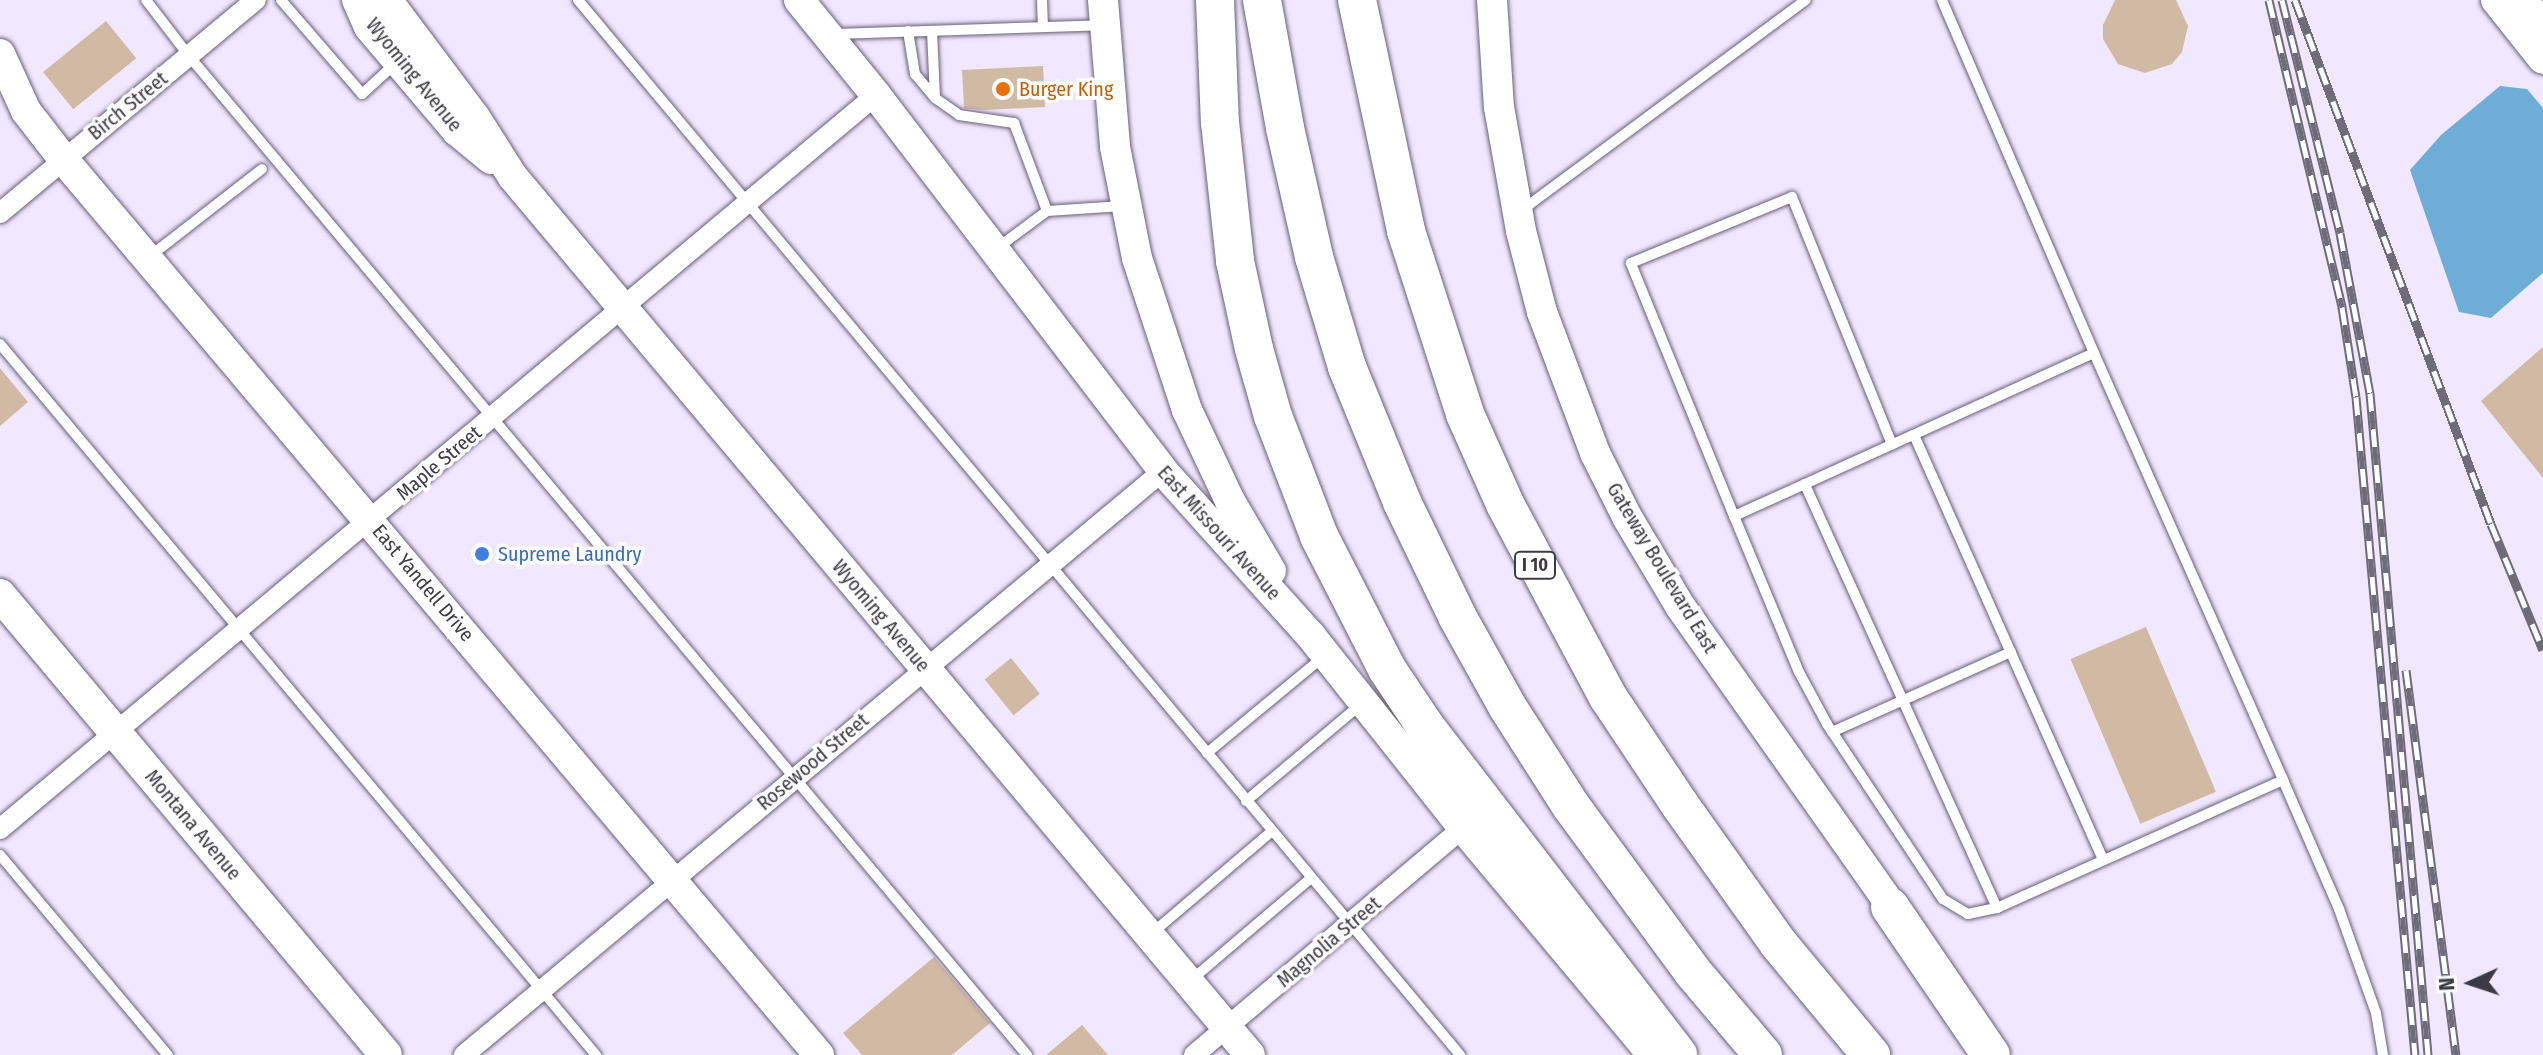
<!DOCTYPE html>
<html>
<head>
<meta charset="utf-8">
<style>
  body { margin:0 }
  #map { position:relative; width:2543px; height:1055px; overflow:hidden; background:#f1e8ff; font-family:"Fira Sans Condensed",sans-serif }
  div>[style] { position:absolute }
  .water>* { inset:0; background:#6eadd6 }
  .building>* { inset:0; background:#d1baa4; transform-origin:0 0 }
  .roads { filter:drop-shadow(0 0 2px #695f78) drop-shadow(0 0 2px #695f78) }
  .lane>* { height:10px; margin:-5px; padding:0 5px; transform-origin:5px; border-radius:5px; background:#fff }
  .street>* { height:20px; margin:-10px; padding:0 10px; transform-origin:10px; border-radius:10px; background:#fff }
  .secondary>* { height:30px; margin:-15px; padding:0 15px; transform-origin:15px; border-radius:15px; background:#fff }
  .primary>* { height:32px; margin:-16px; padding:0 16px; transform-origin:16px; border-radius:16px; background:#fff }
  .highway>* { height:38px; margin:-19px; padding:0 19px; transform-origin:19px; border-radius:19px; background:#fff }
  .rail>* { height:9px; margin-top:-4.5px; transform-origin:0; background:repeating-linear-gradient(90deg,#fff 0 18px,#706b79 0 36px); box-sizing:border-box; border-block:2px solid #706b79 }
  .dots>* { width:22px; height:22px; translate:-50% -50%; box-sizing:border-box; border:4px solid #fff; border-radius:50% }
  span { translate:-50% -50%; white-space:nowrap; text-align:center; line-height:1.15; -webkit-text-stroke:7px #fff; paint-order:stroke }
  .shield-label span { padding:2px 6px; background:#fff; border:2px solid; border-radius:6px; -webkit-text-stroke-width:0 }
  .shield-label { font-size:18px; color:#3e3a45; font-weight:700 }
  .street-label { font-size:20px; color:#3e3a45 }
  .food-label { font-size:20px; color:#c56008 }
  .left { translate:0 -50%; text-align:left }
  .shop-label { font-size:20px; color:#366cbe }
  .north { position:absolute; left:2431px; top:943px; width:80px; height:80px; -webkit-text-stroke:6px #fff; paint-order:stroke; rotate:267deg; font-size:22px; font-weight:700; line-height:32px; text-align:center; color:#3e3a45 }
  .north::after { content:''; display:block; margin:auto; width:28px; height:36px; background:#3e3a45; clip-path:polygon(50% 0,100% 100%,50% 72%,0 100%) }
</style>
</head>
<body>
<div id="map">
  <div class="water">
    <div style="clip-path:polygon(2500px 86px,2527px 89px,2543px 108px,2543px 273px,2491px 318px,2459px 312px,2410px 170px,2441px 135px)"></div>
  </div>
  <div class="building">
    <div style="clip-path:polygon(2115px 0,2176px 0,2188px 26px,2182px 52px,2172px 64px,2145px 73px,2118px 64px,2103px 39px,2103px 25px)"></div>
    <div style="left:106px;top:21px;width:48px;height:81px;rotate:51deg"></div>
    <div style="clip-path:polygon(1043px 66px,1045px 107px,984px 110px,964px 108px,962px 70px)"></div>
    <div style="clip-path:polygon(2543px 347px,2543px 478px,2481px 401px)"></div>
    <div style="clip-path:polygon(0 368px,28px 402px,0 426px)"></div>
    <div style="left:2146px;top:627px;width:179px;height:82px;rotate:67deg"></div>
    <div style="left:1011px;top:658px;width:46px;height:34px;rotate:51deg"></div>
    <div style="clip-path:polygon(934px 957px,990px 1023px,952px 1055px,862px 1055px,843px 1033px)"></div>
    <div style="clip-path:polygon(1082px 1025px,1108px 1055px,1046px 1055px)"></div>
  </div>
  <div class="roads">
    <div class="lane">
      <div style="left:146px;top:0;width:71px;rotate:52.5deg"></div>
      <div style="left:189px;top:56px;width:1304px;rotate:50.01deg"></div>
      <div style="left:281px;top:0;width:124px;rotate:49.2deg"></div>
      <div style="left:362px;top:94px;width:46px;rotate:-42.4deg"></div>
      <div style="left:578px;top:0;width:1375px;rotate:50.1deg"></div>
      <div style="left:1042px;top:0;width:27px;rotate:88deg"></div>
      <div style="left:1942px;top:0;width:384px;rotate:66.7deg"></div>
      <div style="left:908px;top:31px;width:44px;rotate:80.8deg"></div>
      <div style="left:915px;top:74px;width:31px;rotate:50deg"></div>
      <div style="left:935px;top:98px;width:29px;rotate:35deg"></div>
      <div style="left:959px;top:115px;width:56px;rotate:8.3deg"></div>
      <div style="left:1014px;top:123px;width:94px;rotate:69.4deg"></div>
      <div style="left:932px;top:31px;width:67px;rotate:87.4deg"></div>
      <div style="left:835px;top:34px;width:267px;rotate:-1.9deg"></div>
      <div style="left:1522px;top:210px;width:353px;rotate:-36.5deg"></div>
      <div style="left:996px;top:249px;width:64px;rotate:-36.7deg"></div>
      <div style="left:1047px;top:211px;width:76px;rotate:-3.8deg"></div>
      <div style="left:149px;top:257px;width:143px;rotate:-37.9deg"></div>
      <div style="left:0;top:344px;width:928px;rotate:50.03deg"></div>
      <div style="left:1914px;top:435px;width:465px;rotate:66deg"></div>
      <div style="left:1805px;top:484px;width:78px;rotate:155.7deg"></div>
      <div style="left:1734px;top:516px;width:169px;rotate:67.4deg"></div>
      <div style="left:1799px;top:672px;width:59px;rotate:61.7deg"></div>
      <div style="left:1827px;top:724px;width:210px;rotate:56.5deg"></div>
      <div style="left:1943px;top:899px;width:29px;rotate:31deg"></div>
      <div style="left:1968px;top:914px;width:30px;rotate:-12deg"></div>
      <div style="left:1734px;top:516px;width:273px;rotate:-112.2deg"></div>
      <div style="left:1631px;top:263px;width:174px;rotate:-22.3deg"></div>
      <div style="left:1792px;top:197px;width:267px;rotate:68deg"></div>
      <div style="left:1832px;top:732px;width:196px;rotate:-24.1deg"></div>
      <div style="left:1207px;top:753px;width:151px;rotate:-39.6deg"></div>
      <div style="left:2283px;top:780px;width:313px;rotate:155.9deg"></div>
      <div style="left:1997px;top:908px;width:465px;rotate:-114.4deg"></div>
      <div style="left:1805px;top:484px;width:317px;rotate:-24.4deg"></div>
      <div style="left:2094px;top:353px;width:467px;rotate:66.1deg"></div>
      <div style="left:2283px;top:780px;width:141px;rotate:66.5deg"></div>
      <div style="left:2339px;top:909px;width:110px;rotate:70.4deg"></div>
      <div style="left:2376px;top:1013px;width:43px;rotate:80.5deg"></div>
      <div style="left:1246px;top:801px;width:150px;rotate:-40.1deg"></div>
      <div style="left:0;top:855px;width:261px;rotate:50deg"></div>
      <div style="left:1151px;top:934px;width:159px;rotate:-40.4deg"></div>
      <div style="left:1190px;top:981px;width:159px;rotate:-40.4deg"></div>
    </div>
    <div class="street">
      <div style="left:0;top:213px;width:333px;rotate:-39.8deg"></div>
      <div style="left:0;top:829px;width:1143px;rotate:-39.96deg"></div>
      <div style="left:464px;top:1055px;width:911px;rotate:-39.88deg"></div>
      <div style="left:1194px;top:1055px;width:352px;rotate:-40.2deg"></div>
    </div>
    <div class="secondary">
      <div style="left:357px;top:0;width:30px;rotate:66deg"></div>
      <div style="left:369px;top:27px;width:136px;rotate:49.8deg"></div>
      <div style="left:457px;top:131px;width:44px;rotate:39.5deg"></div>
      <div style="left:387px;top:0;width:146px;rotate:53.1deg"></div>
      <div style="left:475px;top:117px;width:71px;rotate:57.7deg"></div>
      <div style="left:513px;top:177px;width:1146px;rotate:49.99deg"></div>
      <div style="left:799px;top:0;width:122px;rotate:51deg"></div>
      <div style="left:876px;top:95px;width:473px;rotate:52.6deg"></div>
      <div style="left:1163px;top:471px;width:222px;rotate:48.1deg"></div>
      <div style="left:1311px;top:636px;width:245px;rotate:51.6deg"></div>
      <div style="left:1463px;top:828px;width:296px;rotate:50.1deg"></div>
      <div style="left:1103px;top:0;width:147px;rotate:85.3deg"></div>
      <div style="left:1115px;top:147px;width:113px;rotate:78.8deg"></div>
      <div style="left:1137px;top:258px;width:160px;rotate:71.8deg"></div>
      <div style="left:1187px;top:410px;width:101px;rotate:64.7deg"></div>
      <div style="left:1230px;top:501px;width:81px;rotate:59.6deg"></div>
      <div style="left:1492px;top:0;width:107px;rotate:86.3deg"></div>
      <div style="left:1499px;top:107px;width:126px;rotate:79.9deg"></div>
      <div style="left:1521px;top:231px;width:84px;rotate:75.5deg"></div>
      <div style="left:1542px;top:312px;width:151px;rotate:69.4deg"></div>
      <div style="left:1595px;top:453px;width:72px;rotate:63.4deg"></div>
      <div style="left:1627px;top:517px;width:104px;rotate:59.2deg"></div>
      <div style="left:1680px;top:606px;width:389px;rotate:54.8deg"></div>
      <div style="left:2496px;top:0;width:75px;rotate:51.5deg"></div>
      <div style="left:2522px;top:0;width:33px;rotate:50deg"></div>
      <div style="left:0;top:54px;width:63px;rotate:65.5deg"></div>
      <div style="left:26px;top:111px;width:62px;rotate:52.2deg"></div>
      <div style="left:64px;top:160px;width:1171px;rotate:49.85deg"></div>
    </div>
    <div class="primary">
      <div style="left:0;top:595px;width:600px;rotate:50deg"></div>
    </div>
    <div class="highway">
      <div style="left:1215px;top:0;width:122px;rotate:87.7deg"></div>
      <div style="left:1220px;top:122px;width:140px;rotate:83.8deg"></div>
      <div style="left:1235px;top:261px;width:90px;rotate:77.8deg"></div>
      <div style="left:1254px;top:349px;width:70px;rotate:74.2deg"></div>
      <div style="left:1273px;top:416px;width:129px;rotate:69deg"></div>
      <div style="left:1319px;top:536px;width:149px;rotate:62.9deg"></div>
      <div style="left:1387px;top:669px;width:69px;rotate:56.3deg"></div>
      <div style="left:1425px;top:726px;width:415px;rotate:52.4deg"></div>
      <div style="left:1262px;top:0;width:130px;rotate:79.8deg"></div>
      <div style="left:1285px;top:128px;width:132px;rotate:77.3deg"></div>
      <div style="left:1314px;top:257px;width:115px;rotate:73.3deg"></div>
      <div style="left:1347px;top:367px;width:146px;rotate:67.8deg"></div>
      <div style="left:1402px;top:502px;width:127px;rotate:64.2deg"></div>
      <div style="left:1457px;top:616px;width:103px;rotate:60.9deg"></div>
      <div style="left:1507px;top:706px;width:119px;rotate:57.4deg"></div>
      <div style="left:1571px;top:806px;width:205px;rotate:53.7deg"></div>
      <div style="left:1692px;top:971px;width:110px;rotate:49.8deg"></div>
      <div style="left:1357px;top:0;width:236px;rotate:78deg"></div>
      <div style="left:1406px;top:231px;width:192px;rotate:72.1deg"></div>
      <div style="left:1465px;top:414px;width:98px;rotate:66deg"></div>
      <div style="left:1505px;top:504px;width:219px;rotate:61.9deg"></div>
      <div style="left:1608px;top:697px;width:130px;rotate:56.3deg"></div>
      <div style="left:1680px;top:805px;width:169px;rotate:54.6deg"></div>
      <div style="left:1778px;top:943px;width:146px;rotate:50.3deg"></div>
      <div style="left:1890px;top:907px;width:179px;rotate:55.7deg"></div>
    </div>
  </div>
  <div class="rail">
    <div style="left:2269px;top:0;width:316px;rotate:76.6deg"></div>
    <div style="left:2342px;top:307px;width:91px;rotate:81.2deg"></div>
    <div style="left:2356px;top:397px;width:661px;rotate:84.88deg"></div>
    <div style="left:2282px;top:0;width:240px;rotate:76deg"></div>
    <div style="left:2340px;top:233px;width:163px;rotate:79.4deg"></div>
    <div style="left:2370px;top:393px;width:665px;rotate:84.99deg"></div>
    <div style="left:2295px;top:0;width:559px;rotate:69.49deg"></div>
    <div style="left:2491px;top:524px;width:136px;rotate:67.6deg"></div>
    <div style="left:2406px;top:670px;width:388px;rotate:82.6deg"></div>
  </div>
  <div class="dots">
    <div style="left:1003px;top:89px;background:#e8710a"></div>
    <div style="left:482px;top:554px;background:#3f7fe0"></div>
  </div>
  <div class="shield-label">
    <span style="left:1535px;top:565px">I 10</span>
  </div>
  <div class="street-label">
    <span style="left:414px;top:75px;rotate:51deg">Wyoming Avenue</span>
    <span style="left:128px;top:106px;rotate:-39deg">Birch Street</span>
    <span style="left:439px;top:463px;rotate:-40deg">Maple Street</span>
    <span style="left:1219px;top:533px;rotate:48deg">East Missouri Avenue</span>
    <span style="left:1662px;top:568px;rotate:59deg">Gateway Boulevard East</span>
    <span style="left:423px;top:583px;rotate:50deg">East Yandell Drive</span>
    <span style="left:881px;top:616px;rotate:50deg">Wyoming Avenue</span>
    <span style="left:813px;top:762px;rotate:-40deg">Rosewood Street</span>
    <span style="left:193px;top:825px;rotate:50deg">Montana Avenue</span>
    <span style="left:1329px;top:942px;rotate:-40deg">Magnolia Street</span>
  </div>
  <div class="food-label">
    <span class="left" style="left:1019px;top:89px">Burger King</span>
  </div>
  <div class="shop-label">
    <span class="left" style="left:498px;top:554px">Supreme Laundry</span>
  </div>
  <div class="north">N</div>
</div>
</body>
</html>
